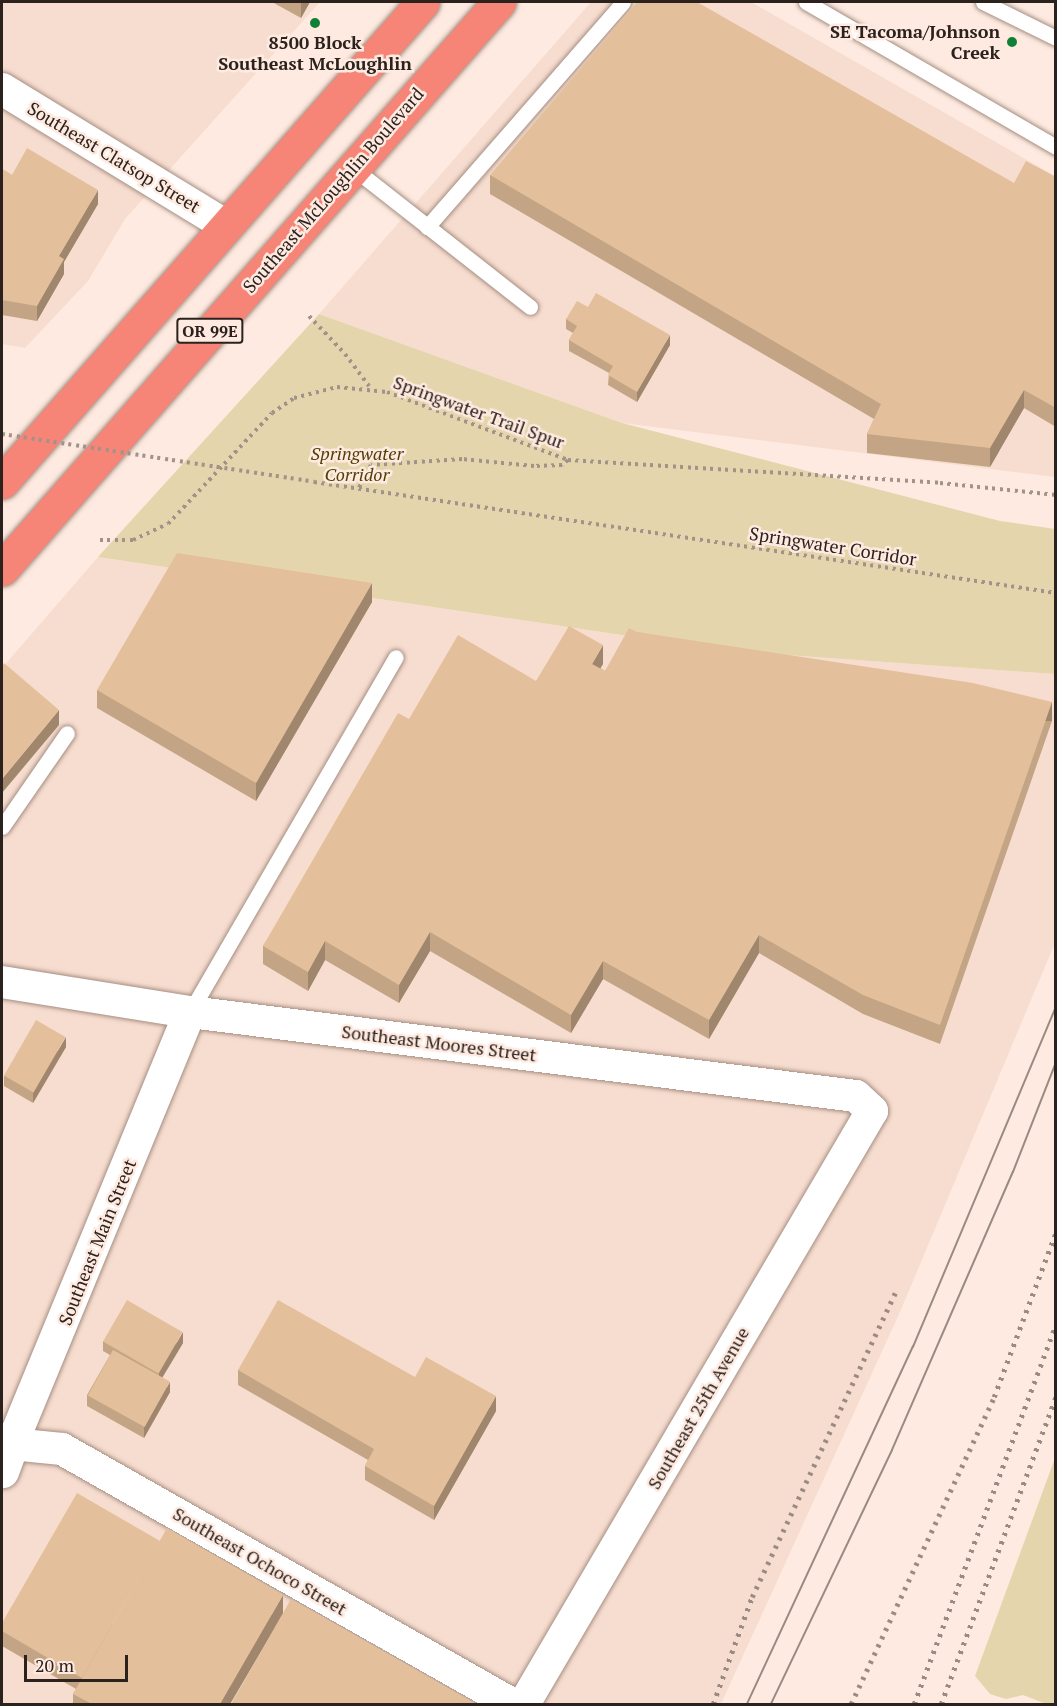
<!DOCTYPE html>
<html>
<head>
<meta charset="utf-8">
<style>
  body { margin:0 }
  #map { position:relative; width:1057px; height:1706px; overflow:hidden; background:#feeae0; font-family:"PT Serif",serif }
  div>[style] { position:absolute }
  .built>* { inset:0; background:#f7ddcf }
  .green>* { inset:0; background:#e5d5ac }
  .path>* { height:4px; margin-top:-2px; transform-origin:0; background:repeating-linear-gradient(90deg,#a1928a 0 3px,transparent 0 7.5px) }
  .roads { filter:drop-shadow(0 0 2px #a58e82) drop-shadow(0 0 2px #a58e82) }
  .service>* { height:15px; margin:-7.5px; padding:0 7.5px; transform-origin:7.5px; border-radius:7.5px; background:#fff }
  .minor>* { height:32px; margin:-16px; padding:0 16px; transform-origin:16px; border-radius:16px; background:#fff }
  .tertiary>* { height:33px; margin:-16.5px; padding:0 16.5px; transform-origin:16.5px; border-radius:16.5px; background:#fff }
  .trunk>* { height:33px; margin:-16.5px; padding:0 16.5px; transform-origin:16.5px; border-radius:16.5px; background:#f68477 }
  .tram>* { height:1.5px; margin:-0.75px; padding:0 0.75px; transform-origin:0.75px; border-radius:0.75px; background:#998a82 }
  .rail>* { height:4.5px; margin-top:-2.25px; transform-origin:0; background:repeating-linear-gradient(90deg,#998a82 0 3px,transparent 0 9px) }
  .path-bridge>* { height:4px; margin-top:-2px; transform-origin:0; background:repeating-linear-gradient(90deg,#a1928a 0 3px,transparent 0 7.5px) }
  .wall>* { inset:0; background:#c3a585 }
  .shaded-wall>* { inset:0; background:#9f866c; transform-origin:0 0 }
  .building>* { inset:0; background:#e3c09b; transform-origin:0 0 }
  .dots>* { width:16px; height:16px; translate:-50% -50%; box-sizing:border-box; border:3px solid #feeae0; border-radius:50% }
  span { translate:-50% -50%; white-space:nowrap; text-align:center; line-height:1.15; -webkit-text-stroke:5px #feeae0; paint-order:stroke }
  .shield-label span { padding:2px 4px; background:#feeae0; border:2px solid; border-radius:4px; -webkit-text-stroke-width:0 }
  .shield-label { font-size:16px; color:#2b221d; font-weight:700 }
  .poi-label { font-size:18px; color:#2b221d; font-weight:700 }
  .right { translate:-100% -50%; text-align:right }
  .street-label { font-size:18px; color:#2b221d }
  .park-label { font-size:18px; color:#523f04; font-style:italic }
  .frame { position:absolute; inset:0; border:3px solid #2b221d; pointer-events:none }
  .scale { position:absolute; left:24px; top:1655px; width:104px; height:27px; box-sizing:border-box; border:3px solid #2b221d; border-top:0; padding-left:8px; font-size:18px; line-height:21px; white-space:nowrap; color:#2b221d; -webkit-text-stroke:4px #feeae0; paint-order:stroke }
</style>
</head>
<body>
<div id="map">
  <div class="built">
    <div style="clip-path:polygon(2px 2px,320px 2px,125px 219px,88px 281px,25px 348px,2px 344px)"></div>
    <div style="clip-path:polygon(591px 2px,751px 2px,1055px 176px,1055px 477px,622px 423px,319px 314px)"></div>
    <div style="clip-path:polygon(98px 557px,729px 651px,1055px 674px,1055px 943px,900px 1312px,721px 1704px,2px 1704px,2px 668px)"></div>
  </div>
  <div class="green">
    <div style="clip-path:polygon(319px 314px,622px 423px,1000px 521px,1055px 529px,1055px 674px,729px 651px,98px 557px)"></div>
    <div style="clip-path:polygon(1055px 1458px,1056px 1704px,1046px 1704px,1023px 1695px,1006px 1699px,990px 1694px,975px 1676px)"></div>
  </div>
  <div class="path">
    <div style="left:309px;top:316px;width:52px;rotate:46.5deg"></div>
    <div style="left:345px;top:354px;width:40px;rotate:53deg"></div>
    <div style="left:568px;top:460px;width:373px;rotate:3.5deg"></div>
    <div style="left:940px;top:483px;width:117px;rotate:5.9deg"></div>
    <div style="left:314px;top:482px;width:750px;rotate:8.51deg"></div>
    <div style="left:100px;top:540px;width:33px"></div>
    <div style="left:133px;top:540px;width:38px;rotate:-25deg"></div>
    <div style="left:168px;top:524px;width:152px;rotate:-46.9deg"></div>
    <div style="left:272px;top:413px;width:27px;rotate:-34deg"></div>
    <div style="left:294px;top:398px;width:44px;rotate:-14.3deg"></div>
    <div style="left:337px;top:387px;width:50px;rotate:5.7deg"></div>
    <div style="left:387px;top:392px;width:193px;rotate:20.6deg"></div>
    <div style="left:568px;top:460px;width:8px;rotate:140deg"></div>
    <div style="left:562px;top:465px;width:28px;rotate:178deg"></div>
    <div style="left:534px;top:466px;width:72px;rotate:-174.4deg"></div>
    <div style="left:462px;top:459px;width:91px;rotate:176.2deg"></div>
    <div style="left:371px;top:465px;width:27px;rotate:118deg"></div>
  </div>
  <div class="roads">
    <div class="service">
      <div style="left:806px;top:2px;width:289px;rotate:30.1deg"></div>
      <div style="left:983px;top:2px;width:81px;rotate:26.3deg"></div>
      <div style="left:353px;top:168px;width:225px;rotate:38.1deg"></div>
      <div style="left:427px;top:227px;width:298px;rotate:-48.9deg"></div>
      <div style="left:2px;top:827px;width:114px;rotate:-55.3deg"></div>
      <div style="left:190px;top:1012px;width:410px;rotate:-59.9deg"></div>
    </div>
    <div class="minor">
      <div style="left:2px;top:89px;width:261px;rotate:31.4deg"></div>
      <div style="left:2px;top:982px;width:190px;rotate:9.1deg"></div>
      <div style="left:190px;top:1012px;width:671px;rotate:7.19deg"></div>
      <div style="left:856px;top:1096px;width:22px;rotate:43deg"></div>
      <div style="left:872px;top:1111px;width:688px;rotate:120.41deg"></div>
      <div style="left:190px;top:1012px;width:467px;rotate:112.4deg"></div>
      <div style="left:12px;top:1444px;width:50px;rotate:5.7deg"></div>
      <div style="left:62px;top:1449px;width:517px;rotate:29.54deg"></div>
    </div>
    <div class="tertiary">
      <div style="left:2px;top:1439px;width:11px;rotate:27deg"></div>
      <div style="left:12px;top:1444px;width:29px;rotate:110deg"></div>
    </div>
    <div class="trunk">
      <div style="left:2px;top:482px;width:638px;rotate:-48.75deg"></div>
      <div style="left:2px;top:569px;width:754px;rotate:-48.76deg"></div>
    </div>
  </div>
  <div class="tram">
    <div style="left:747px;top:1704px;width:394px;rotate:-65.1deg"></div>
    <div style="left:913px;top:1347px;width:369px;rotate:-67.2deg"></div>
    <div style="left:771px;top:1704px;width:281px;rotate:-64.5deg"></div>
    <div style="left:892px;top:1450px;width:303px;rotate:-66.5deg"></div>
    <div style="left:1013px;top:1172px;width:118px;rotate:-68.6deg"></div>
  </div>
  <div class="rail">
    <div style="left:713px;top:1704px;width:114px;rotate:-70deg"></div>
    <div style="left:752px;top:1597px;width:336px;rotate:-64.8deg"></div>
    <div style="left:851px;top:1704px;width:339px;rotate:-65deg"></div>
    <div style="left:994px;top:1397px;width:176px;rotate:-69.4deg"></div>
    <div style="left:914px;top:1704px;width:405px;rotate:-69.5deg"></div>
    <div style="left:941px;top:1704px;width:329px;rotate:-69.5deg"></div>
  </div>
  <div class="path-bridge">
    <div style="left:2px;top:434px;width:316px;rotate:8.7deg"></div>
  </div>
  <div class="wall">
    <div style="clip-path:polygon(272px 2px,310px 2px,301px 18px)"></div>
    <div style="clip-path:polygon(2px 169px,12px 175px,98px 204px,64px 262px,64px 274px,37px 321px,2px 315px)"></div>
    <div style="clip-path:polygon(490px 175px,1014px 183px,1056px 177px,1056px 427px,1024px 408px,990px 467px,867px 453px,867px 434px,874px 419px,490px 194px)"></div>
    <div style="clip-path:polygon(588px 307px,670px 345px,637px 402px,608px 385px,609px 373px,569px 351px,569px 340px,573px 333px,566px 329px,566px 319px)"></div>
    <div style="clip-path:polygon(372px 602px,256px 801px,97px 708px,97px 690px)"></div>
    <div style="clip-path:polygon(637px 632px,1052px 721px,940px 1044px,863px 1014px,759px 953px,709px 1039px,603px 979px,571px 1033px,430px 951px,399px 1003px,325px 960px,308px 991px,263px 964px,263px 946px,409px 719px,536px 681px,603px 664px,600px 668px,605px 671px)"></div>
    <div style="clip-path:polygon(66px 1047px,33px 1103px,4px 1086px,4px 1076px)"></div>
    <div style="clip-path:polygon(103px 1341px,183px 1343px,162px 1378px,170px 1392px,144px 1438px,87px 1406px,87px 1395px,110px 1355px,103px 1351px)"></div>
    <div style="clip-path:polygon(238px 1370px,415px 1377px,496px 1411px,434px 1520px,365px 1480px,365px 1466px,368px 1460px,238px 1385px)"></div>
    <div style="clip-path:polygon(283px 1614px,230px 1704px,73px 1704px,73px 1694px,76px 1689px,2px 1646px,2px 1631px)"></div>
  </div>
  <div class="shaded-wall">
    <div style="clip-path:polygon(301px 2px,310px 2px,301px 18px)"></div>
    <div style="clip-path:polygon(98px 190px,98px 204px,64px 262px,64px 274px,37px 321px,37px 306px,59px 256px)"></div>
    <div style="clip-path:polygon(670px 335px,670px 345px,637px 402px,637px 392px)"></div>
    <div style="clip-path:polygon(1024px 390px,1024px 408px,990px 467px,990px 448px)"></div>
    <div style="clip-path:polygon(372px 583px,372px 602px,256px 801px,256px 783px)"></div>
    <div style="clip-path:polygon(603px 645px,603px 664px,592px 682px,592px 664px)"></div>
    <div style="left:1052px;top:702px;width:19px;height:342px;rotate:90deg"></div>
    <div style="clip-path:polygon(59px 710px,59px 725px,2px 793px,2px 779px)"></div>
    <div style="clip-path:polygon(430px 932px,430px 951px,399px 1003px,399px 985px)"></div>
    <div style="clip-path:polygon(759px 935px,759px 953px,709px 1039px,709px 1020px)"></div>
    <div style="clip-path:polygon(325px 941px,325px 960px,308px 991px,308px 972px)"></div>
    <div style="clip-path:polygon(603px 961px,603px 979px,571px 1033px,571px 1015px)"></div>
    <div style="clip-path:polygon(66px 1037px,66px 1047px,33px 1103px,33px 1093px)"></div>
    <div style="clip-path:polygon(183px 1332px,183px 1343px,159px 1383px,159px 1373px)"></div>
    <div style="clip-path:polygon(170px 1382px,170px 1392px,144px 1438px,144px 1427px)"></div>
    <div style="clip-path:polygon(496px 1396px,496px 1411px,434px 1520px,434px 1506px)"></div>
    <div style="clip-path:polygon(283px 1595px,283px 1614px,230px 1704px,220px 1704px)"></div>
  </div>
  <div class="building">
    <div style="clip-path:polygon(637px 2px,697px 2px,1014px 183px,1026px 161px,1056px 177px,1056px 408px,1024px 390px,990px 448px,867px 434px,881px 404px,490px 175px)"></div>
    <div style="clip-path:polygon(27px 148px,98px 190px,59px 256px,64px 259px,37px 306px,2px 300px,2px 169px,12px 175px)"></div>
    <div style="clip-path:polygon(596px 293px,670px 335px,637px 392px,608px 375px,613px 366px,569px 340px,577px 326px,566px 319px,577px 301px,588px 307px)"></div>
    <div style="clip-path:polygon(177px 553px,372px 583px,256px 783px,97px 690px)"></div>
    <div style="clip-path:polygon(569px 626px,603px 645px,592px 664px,605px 671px,629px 628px,637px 632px,973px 683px,1052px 702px,940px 1025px,863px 995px,759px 935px,709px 1020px,603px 961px,571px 1015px,430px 932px,399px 985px,325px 941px,308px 972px,263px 946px,398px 713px,409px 719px,458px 635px,536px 681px)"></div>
    <div style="clip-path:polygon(4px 663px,59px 710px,2px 779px,2px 667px)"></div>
    <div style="left:36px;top:1020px;width:34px;height:64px;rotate:30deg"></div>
    <div style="left:127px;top:1300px;width:64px;height:48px;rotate:30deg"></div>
    <div style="clip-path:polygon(278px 1300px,415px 1377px,426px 1357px,496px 1396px,434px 1506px,365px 1466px,374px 1449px,238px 1370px)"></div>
    <div style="left:113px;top:1350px;width:65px;height:52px;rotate:29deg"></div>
    <div style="clip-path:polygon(77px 1493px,160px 1541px,82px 1678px,2px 1631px,2px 1623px)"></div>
    <div style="clip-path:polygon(167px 1528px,283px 1595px,220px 1704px,92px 1704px,73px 1694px)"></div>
    <div style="clip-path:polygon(291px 1599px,476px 1704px,231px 1704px)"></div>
  </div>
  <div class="dots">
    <div style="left:315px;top:23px;background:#108037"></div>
    <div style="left:1012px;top:42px;background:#108037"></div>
  </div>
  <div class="shield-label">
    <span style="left:210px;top:331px">OR 99E</span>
  </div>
  <div class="poi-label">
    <span class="right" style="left:1000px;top:42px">SE Tacoma/Johnson<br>Creek</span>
    <span style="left:315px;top:53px">8500 Block<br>Southeast McLoughlin</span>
  </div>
  <div class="street-label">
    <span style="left:114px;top:157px;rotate:31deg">Southeast Clatsop Street</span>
    <span style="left:333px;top:190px;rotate:-49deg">Southeast McLoughlin Boulevard</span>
    <span style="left:479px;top:412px;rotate:20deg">Springwater Trail Spur</span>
    <span style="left:833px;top:546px;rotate:9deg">Springwater Corridor</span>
    <span style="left:439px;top:1043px;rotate:7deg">Southeast Moores Street</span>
    <span style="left:97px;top:1242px;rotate:-68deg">Southeast Main Street</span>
    <span style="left:698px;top:1408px;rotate:-60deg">Southeast 25th Avenue</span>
    <span style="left:260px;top:1561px;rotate:30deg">Southeast Ochoco Street</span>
  </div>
  <div class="park-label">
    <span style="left:357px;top:464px">Springwater<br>Corridor</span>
  </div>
  <div class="frame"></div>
  <div class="scale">20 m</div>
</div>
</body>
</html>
